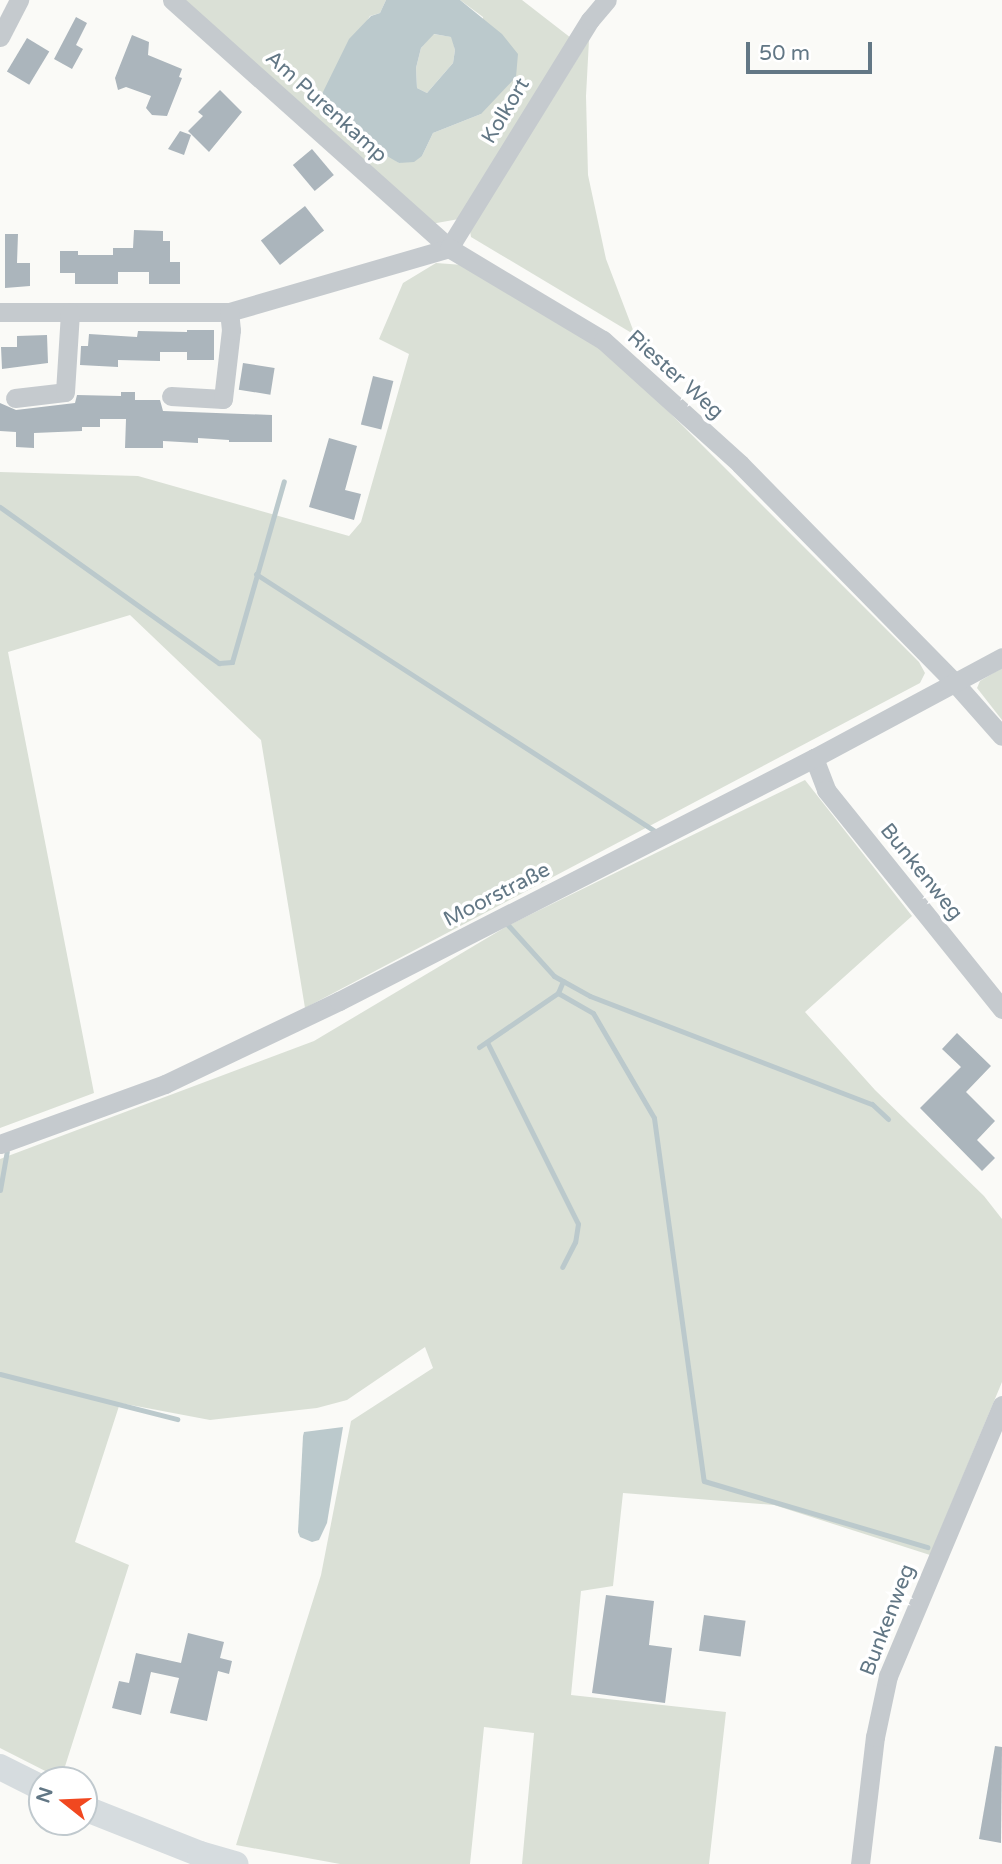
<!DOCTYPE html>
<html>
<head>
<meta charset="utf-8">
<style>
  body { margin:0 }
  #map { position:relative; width:1002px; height:1864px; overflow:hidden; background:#fafaf7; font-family:"Varela Round",sans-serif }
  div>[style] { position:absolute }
  .green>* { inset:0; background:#dae0d6 }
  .water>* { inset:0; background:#bbc9cc }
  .stream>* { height:5px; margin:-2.5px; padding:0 2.5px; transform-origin:2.5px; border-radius:2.5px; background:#bbc9cc }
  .building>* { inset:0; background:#abb5bc; transform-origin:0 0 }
  .street>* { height:19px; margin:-9.5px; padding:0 9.5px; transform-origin:9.5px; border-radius:9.5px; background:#c5cace }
  .secondary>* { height:26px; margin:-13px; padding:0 13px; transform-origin:13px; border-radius:13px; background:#d6dcdf }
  span { translate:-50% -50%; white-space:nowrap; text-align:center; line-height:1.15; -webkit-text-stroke:7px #fff; paint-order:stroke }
  .street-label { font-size:21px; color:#627785 }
  .north { position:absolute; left:28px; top:1766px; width:70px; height:70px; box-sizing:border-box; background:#fff; border:2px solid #c0c9ce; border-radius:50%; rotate:288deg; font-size:19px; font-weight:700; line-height:28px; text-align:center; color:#627785 }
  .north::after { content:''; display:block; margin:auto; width:24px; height:32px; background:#f14820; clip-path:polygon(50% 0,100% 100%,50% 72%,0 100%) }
  .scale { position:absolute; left:746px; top:42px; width:126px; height:32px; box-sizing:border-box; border:4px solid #627785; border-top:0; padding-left:9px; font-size:21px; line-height:24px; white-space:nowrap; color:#627785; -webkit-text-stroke:5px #fff; paint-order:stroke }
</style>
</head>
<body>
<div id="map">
  <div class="green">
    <div style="clip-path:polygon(183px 0,386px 0,380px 13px,370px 16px,321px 96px,323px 107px,399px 163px,422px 156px,433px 133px,481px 114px,483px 17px,460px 0,522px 0,571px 38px,459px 219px,431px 224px)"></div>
    <div style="clip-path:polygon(433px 34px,452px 37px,455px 50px,453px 63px,427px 93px,417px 88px,416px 68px,421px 48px)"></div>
    <div style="clip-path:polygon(589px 40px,586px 96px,588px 175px,606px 259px,635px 335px,471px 237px,470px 231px)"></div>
    <div style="clip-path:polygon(436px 263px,463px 265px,603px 346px,919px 662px,925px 673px,920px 683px,305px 1008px,261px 740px,130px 615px,8px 652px,94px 1093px,0 1128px,0 472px,138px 476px,349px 536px,361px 522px,409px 354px,379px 339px,403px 283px)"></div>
    <div style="clip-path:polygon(1002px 668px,1002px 720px,977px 688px,980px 681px)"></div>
    <div style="clip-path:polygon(805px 780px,912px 916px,805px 1012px,875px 1090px,984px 1196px,1002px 1219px,1002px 1382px,930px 1555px,774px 1505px,623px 1493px,613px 1586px,581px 1591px,571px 1695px,726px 1712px,709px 1864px,522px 1864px,534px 1733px,484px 1727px,470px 1864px,340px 1864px,236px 1845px,321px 1575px,351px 1421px,433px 1368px,425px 1347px,347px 1400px,317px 1408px,210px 1420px,120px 1403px,75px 1542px,129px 1565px,61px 1779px,0 1748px,0 1159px,314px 1041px,509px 925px)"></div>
  </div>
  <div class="water">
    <div style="clip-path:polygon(evenodd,386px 0,460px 0,502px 34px,518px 54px,516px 77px,481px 114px,433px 133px,422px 156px,414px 162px,399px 163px,380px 152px,323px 106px,321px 96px,349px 39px,371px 16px,380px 13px,386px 0,434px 34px,451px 37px,455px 50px,453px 63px,427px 93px,417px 88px,416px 68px,421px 48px,434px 34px)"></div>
    <div style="clip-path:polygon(343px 1427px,327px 1523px,319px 1540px,312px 1542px,300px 1537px,298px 1532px,303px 1436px,304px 1432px)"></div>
  </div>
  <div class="stream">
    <div style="left:0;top:507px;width:269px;rotate:35.5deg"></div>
    <div style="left:219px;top:663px;width:13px;rotate:-4deg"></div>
    <div style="left:232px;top:662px;width:188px;rotate:-74deg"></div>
    <div style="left:256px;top:574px;width:476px;rotate:32.8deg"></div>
    <div style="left:507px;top:924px;width:70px;rotate:47.9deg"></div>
    <div style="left:554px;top:976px;width:41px;rotate:29.1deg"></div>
    <div style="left:590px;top:996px;width:302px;rotate:21deg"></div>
    <div style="left:872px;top:1104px;width:22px;rotate:43deg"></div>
    <div style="left:563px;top:981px;width:13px;rotate:113deg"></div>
    <div style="left:558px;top:993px;width:40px;rotate:29.7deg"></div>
    <div style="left:593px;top:1013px;width:121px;rotate:59.8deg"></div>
    <div style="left:654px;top:1118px;width:366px;rotate:82.2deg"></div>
    <div style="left:704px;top:1481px;width:233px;rotate:16.5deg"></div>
    <div style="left:487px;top:1042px;width:203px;rotate:63.4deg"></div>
    <div style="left:578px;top:1224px;width:18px;rotate:99deg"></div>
    <div style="left:575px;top:1242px;width:28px;rotate:117deg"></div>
    <div style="left:479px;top:1047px;width:96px;rotate:-34.4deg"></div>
    <div style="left:0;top:1190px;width:39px;rotate:-80deg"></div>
    <div style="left:0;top:1374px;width:183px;rotate:14.3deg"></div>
  </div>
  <div class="building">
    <div style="clip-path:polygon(76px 17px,87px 23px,76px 45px,83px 49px,72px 69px,54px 59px)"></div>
    <div style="clip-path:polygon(132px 35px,149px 42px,148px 55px,182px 69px,179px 77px,182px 78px,167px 116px,152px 115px,146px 108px,151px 96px,126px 87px,118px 90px,115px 78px)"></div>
    <div style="left:27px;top:38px;width:26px;height:39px;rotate:31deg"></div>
    <div style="clip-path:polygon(220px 90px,242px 112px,209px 152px,188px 131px,203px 116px,198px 112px)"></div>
    <div style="clip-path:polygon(180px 131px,191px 135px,184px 155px,168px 149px)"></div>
    <div style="left:312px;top:149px;width:34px;height:25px;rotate:50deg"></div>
    <div style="left:305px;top:206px;width:31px;height:56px;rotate:52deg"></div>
    <div style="clip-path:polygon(134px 230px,163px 231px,163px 241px,170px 241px,170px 262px,180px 262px,180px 284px,149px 284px,149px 272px,118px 272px,118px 284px,75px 284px,75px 273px,60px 273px,60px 251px,78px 251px,78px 255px,113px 255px,113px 248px,133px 248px)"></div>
    <div style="clip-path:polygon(5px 234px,18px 234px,17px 263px,30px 263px,30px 286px,5px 288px)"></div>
    <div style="clip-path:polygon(187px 330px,214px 330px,214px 360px,187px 360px,187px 352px,160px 352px,160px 361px,118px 360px,118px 367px,80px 365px,81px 346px,88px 346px,89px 334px,137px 337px,138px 331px,187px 332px)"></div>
    <div style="clip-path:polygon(47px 335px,48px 363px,2px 369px,1px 347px,17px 347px,17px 336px)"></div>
    <div style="left:243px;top:363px;width:32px;height:27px;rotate:9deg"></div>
    <div style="left:373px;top:376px;width:21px;height:50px;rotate:14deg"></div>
    <div style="clip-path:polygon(121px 392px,135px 392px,135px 400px,160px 400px,163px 411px,272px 415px,272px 442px,229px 442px,229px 440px,198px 438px,198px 443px,163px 441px,163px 448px,125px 448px,126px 419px,100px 419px,100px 427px,82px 427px,82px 431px,34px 433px,34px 448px,16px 447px,16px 432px,0 431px,0 403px,16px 410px,75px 403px,77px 395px,121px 396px)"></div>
    <div style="clip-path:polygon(329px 438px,357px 446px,345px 490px,361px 494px,354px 520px,309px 507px)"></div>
    <div style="clip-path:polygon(957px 1033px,991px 1066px,966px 1092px,995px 1121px,977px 1140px,995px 1158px,982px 1171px,920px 1108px,961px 1067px,942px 1049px)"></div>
    <div style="clip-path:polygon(606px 1595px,654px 1601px,649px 1645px,672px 1648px,665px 1703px,592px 1693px)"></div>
    <div style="left:704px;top:1615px;width:42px;height:36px;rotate:8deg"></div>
    <div style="clip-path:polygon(188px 1633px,224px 1642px,220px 1658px,232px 1661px,229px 1674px,218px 1671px,207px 1721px,170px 1713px,179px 1678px,151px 1672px,141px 1715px,112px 1708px,119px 1681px,129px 1683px,136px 1653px,181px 1663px)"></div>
    <div style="clip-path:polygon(995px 1746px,1002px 1747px,1001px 1843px,979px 1839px)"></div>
  </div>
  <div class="street">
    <div style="left:172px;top:0;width:372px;rotate:41.8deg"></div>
    <div style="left:449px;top:248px;width:268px;rotate:-58.3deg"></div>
    <div style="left:590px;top:20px;width:26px;rotate:-50deg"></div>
    <div style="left:0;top:37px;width:42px;rotate:-62.8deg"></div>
    <div style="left:0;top:312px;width:229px"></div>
    <div style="left:229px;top:312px;width:229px;rotate:-16.2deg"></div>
    <div style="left:449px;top:248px;width:179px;rotate:30.9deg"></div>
    <div style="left:603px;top:340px;width:185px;rotate:42.1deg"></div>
    <div style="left:740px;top:464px;width:305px;rotate:45.5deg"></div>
    <div style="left:954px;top:682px;width:72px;rotate:48.4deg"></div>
    <div style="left:171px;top:396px;width:52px;rotate:3.3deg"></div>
    <div style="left:223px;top:399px;width:69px;rotate:-83.4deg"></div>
    <div style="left:231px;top:330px;width:18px;rotate:-96deg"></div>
    <div style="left:15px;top:398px;width:50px;rotate:-6.8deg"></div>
    <div style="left:65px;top:392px;width:80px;rotate:-86.4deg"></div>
    <div style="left:814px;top:758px;width:34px;rotate:69deg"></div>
    <div style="left:826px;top:790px;width:281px;rotate:51.2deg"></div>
    <div style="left:0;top:1144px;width:176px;rotate:-20deg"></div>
    <div style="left:165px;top:1084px;width:193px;rotate:-25.5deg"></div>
    <div style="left:339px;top:1001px;width:534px;rotate:-27.09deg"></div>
    <div style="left:814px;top:758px;width:213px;rotate:-28.2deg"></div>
    <div style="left:860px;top:1864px;width:128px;rotate:-83.3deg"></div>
    <div style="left:875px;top:1737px;width:62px;rotate:-78deg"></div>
    <div style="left:888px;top:1676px;width:294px;rotate:-67.2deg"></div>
  </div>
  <div class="secondary">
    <div style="left:0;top:1767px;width:47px;rotate:26.6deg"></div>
    <div style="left:84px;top:1808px;width:125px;rotate:21.6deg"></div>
    <div style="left:200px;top:1854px;width:37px;rotate:16deg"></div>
  </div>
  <div class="street-label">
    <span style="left:326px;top:107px;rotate:42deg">Am Purenkamp</span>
    <span style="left:506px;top:111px;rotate:-59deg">Kolkort</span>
    <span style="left:675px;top:375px;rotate:42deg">Riester Weg</span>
    <span style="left:921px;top:872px;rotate:51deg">Bunkenweg</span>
    <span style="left:497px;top:895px;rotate:-27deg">Moorstraße</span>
    <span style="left:888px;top:1620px;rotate:-69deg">Bunkenweg</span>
  </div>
  <div class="north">N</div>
  <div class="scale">50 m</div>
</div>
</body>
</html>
